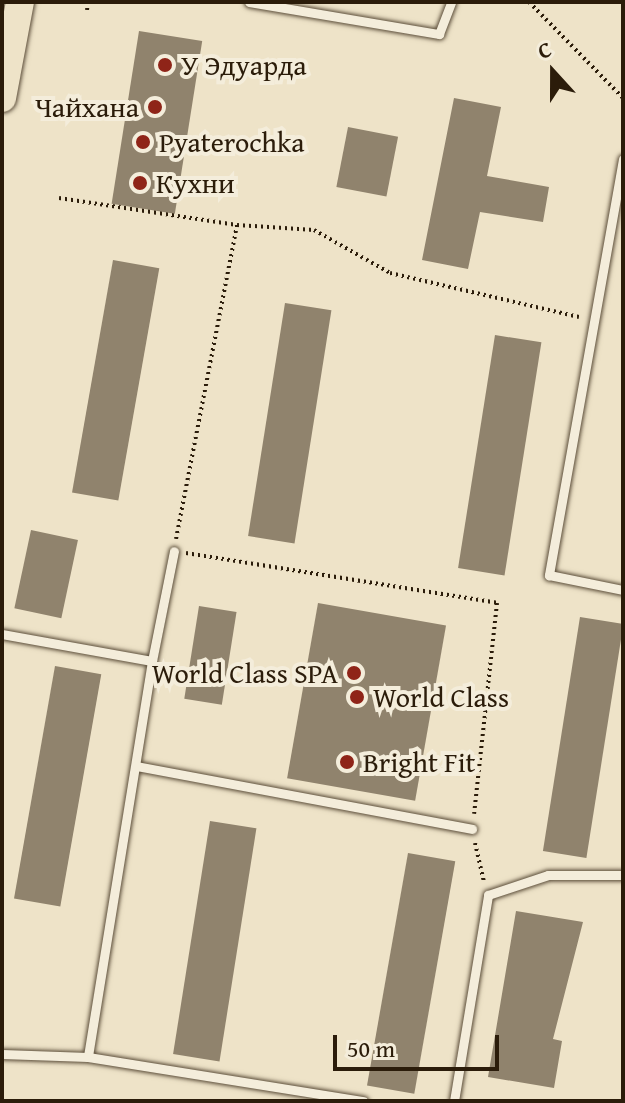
<!DOCTYPE html>
<html>
<head>
<meta charset="utf-8">
<style>
  body { margin:0 }
  #map { position:relative; width:625px; height:1103px; overflow:hidden; background:#eee3c8; font-family:"Gentium Book Plus",serif }
  div>[style] { position:absolute }
  .building>* { inset:0; background:#90836d; transform-origin:0 0 }
  .path>* { height:4px; margin-top:-2px; transform-origin:0; background:repeating-linear-gradient(90deg,#2b1c0a 0 2px,transparent 0 6px) }
  .roads { filter:drop-shadow(0 0 2px #5c4e3a) drop-shadow(0 0 2px #5c4e3a) }
  .lane>* { height:9px; margin:-4.5px; padding:0 4.5px; transform-origin:4.5px; border-radius:4.5px; background:#f4eddb }
  .primary>* { height:28px; margin:-14px; padding:0 14px; transform-origin:14px; border-radius:14px; background:#eee3c8 }
  .dots>* { width:22px; height:22px; translate:-50% -50%; box-sizing:border-box; border:4px solid #f4eddb; border-radius:50% }
  span { translate:-50% -50%; white-space:nowrap; text-align:center; line-height:1.15; -webkit-text-stroke:8px #f4eddb; paint-order:stroke }
  .poi-label { font-size:28px; color:#2b1c0a }
  .left { translate:0 -50%; text-align:left }
  .right { translate:-100% -50%; text-align:right }
  .frame { position:absolute; inset:0; border:4px solid #2b1c0a; pointer-events:none }
  .north { position:absolute; left:513px; top:32px; width:80px; height:80px; -webkit-text-stroke:6px #f4eddb; paint-order:stroke; rotate:339deg; font-size:22px; font-weight:700; line-height:32px; text-align:center; color:#2b1c0a }
  .north::after { content:''; display:block; margin:auto; width:28px; height:36px; background:#2b1c0a; clip-path:polygon(50% 0,100% 100%,50% 72%,0 100%) }
  .scale { position:absolute; left:333px; top:1035px; width:166px; height:36px; box-sizing:border-box; border:4px solid #2b1c0a; border-top:0; padding-left:10px; font-size:24px; line-height:28px; white-space:nowrap; color:#2b1c0a; -webkit-text-stroke:6px #f4eddb; paint-order:stroke }
</style>
</head>
<body>
<div id="map">
  <div class="building">
    <div style="left:139px;top:31px;width:64px;height:175px;rotate:9deg"></div>
    <div style="clip-path:polygon(454px 98px,501px 107px,487px 176px,549px 187px,543px 222px,480px 212px,468px 269px,422px 260px)"></div>
    <div style="left:348px;top:127px;width:51px;height:61px;rotate:11deg"></div>
    <div style="left:113px;top:260px;width:47px;height:236px;rotate:10deg"></div>
    <div style="left:285px;top:303px;width:47px;height:236px;rotate:9deg"></div>
    <div style="left:495px;top:335px;width:47px;height:236px;rotate:9deg"></div>
    <div style="left:31px;top:530px;width:48px;height:80px;rotate:12deg"></div>
    <div style="left:318px;top:603px;width:130px;height:178px;rotate:10deg"></div>
    <div style="left:199px;top:606px;width:38px;height:94px;rotate:9deg"></div>
    <div style="left:580px;top:617px;width:44px;height:237px;rotate:9deg"></div>
    <div style="left:55px;top:666px;width:47px;height:236px;rotate:10deg"></div>
    <div style="left:210px;top:821px;width:47px;height:236px;rotate:9deg"></div>
    <div style="left:408px;top:853px;width:48px;height:236px;rotate:10deg"></div>
    <div style="clip-path:polygon(516px 911px,583px 922px,553px 1039px,562px 1041px,554px 1088px,488px 1077px)"></div>
  </div>
  <div class="path">
    <div style="left:529px;top:2px;width:134px;rotate:45.6deg"></div>
    <div style="left:87px;top:10px;width:8px;rotate:-83deg"></div>
    <div style="left:59px;top:198px;width:180px;rotate:8.6deg"></div>
    <div style="left:176px;top:539px;width:320px;rotate:-79deg"></div>
    <div style="left:237px;top:225px;width:77px;rotate:3.7deg"></div>
    <div style="left:314px;top:230px;width:87px;rotate:29.5deg"></div>
    <div style="left:390px;top:273px;width:194px;rotate:13.1deg"></div>
    <div style="left:186px;top:553px;width:315px;rotate:9.1deg"></div>
    <div style="left:497px;top:603px;width:212px;rotate:96.2deg"></div>
    <div style="left:475px;top:843px;width:39px;rotate:77deg"></div>
  </div>
  <div class="roads">
    <div class="lane">
      <div style="left:249px;top:2px;width:193px;rotate:9.6deg"></div>
      <div style="left:439px;top:34px;width:34px;rotate:-69deg"></div>
      <div style="left:623px;top:159px;width:423px;rotate:100.1deg"></div>
      <div style="left:549px;top:575px;width:76px;rotate:11.5deg"></div>
      <div style="left:2px;top:634px;width:152px;rotate:10.2deg"></div>
      <div style="left:152px;top:661px;width:401px;rotate:99.2deg"></div>
      <div style="left:152px;top:661px;width:112px;rotate:-78.7deg"></div>
      <div style="left:136px;top:766px;width:342px;rotate:10.6deg"></div>
      <div style="left:2px;top:1054px;width:86px;rotate:2deg"></div>
      <div style="left:88px;top:1057px;width:279px;rotate:9.1deg"></div>
      <div style="left:454px;top:1101px;width:209px;rotate:-80.6deg"></div>
      <div style="left:488px;top:895px;width:63px;rotate:-18.4deg"></div>
      <div style="left:548px;top:875px;width:75px"></div>
    </div>
    <div class="primary">
      <div style="left:2px;top:98px;width:98px;rotate:-79.4deg"></div>
    </div>
  </div>
  <div class="dots">
    <div style="left:165px;top:65px;background:#8f2418"></div>
    <div style="left:155px;top:107px;background:#8f2418"></div>
    <div style="left:143px;top:142px;background:#8f2418"></div>
    <div style="left:140px;top:183px;background:#8f2418"></div>
    <div style="left:354px;top:673px;background:#8f2418"></div>
    <div style="left:357px;top:697px;background:#8f2418"></div>
    <div style="left:347px;top:762px;background:#8f2418"></div>
  </div>
  <div class="poi-label">
    <span class="left" style="left:181px;top:65px">У Эдуарда</span>
    <span class="right" style="left:139px;top:107px">Чайхана</span>
    <span class="left" style="left:159px;top:142px">Pyaterochka</span>
    <span class="left" style="left:156px;top:183px">Кухни</span>
    <span class="right" style="left:338px;top:673px">World Class SPA</span>
    <span class="left" style="left:373px;top:697px">World Class</span>
    <span class="left" style="left:363px;top:762px">Bright Fit</span>
  </div>
  <div class="frame"></div>
  <div class="north">С</div>
  <div class="scale">50 m</div>
</div>
</body>
</html>
